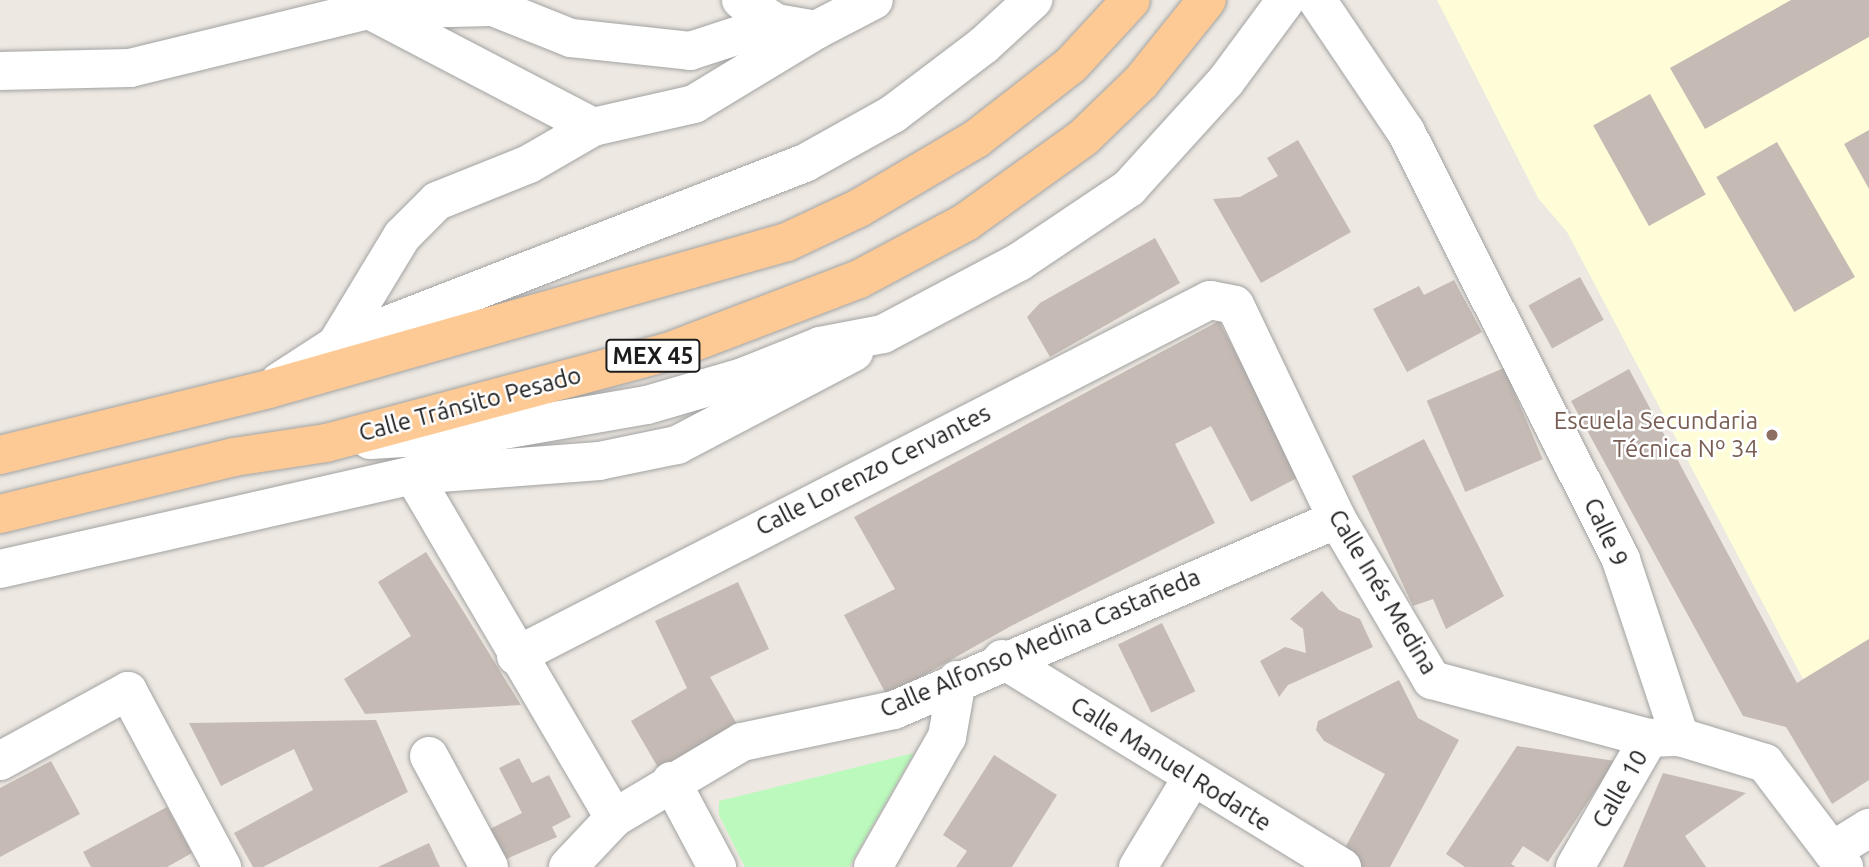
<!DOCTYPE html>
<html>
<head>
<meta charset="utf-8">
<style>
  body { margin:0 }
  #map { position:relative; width:1869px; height:867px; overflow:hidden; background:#ede8e1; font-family:Ubuntu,sans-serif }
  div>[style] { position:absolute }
  .education>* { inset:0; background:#fffdd8 }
  .park>* { inset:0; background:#bbfabc }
  .building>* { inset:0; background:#c5bab4; transform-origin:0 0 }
  .roads { filter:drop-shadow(0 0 2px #a3a3a3) drop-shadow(0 0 2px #a3a3a3) }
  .minor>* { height:38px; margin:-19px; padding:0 19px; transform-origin:19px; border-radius:19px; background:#fff }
  .tertiary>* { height:38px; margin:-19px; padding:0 19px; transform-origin:19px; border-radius:19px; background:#fff }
  .primary>* { height:38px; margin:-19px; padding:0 19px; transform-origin:19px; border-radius:19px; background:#fdca96 }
  .dots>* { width:19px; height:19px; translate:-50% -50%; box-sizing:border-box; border:4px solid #fff; border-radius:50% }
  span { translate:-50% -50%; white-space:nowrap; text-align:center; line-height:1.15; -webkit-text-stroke:5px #fff; paint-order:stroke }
  .shield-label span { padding:2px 5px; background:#fff; border:2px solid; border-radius:5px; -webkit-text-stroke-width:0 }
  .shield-label { font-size:23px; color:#1c1c1c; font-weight:700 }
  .street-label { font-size:24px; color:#1c1c1c }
  .education-label { font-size:24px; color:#785e54 }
  .right { translate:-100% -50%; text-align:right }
</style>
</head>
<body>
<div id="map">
  <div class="education">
    <div style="clip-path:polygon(1437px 0,1869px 0,1869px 639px,1803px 679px,1567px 232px,1538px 198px)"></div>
  </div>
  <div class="park">
    <div style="clip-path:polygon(914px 753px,849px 867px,745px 867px,719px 815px,719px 801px)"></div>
  </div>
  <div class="building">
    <div style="clip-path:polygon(1791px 0,1869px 0,1869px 37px,1705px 129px,1670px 68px)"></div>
    <div style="left:1650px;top:94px;width:115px;height:65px;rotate:61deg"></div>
    <div style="clip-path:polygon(1869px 130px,1869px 189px,1844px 144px)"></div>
    <div style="clip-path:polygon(1298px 140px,1351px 232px,1261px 283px,1213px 199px,1240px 197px,1278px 176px,1267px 158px)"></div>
    <div style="left:1777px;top:142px;width:156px;height:70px;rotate:60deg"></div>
    <div style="clip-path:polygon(1155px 238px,1180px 283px,1050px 357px,1027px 317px,1040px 303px)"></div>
    <div style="left:1580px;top:277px;width:49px;height:59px;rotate:61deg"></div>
    <div style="clip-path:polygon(1454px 280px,1482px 332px,1407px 372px,1373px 309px,1419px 286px,1424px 295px)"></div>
    <div style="clip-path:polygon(1219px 321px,1301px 476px,1251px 502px,1211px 426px,1175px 444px,1215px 523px,1011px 626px,887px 696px,844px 615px,895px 589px,854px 517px)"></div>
    <div style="left:1504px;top:368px;width:99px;height:84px;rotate:67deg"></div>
    <div style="clip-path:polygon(1629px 369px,1797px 683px,1869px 639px,1869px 780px,1832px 804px,1786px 727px,1743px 716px,1571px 401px)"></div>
    <div style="clip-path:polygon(1424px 439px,1504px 596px,1446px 629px,1433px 599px,1413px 606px,1352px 476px)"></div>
    <div style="clip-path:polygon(426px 552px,460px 606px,521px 705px,365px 714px,344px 679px,411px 636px,378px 582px)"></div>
    <div style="clip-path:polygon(738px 582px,769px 649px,710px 677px,738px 726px,660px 771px,631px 721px,687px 688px,655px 621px)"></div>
    <div style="clip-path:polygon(1322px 591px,1339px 610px,1360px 619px,1373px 647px,1288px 685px,1279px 697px,1260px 661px,1285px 647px,1306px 653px,1303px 629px,1290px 619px)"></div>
    <div style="left:1162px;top:623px;width:76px;height:49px;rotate:64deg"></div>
    <div style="clip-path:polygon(1399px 680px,1418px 718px,1459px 740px,1390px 867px,1360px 867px,1340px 857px,1385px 774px,1324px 741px,1316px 730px,1318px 721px)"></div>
    <div style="clip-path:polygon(376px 720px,408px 792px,263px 867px,253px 867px,234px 833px,313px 790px,294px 749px,221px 786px,189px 723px)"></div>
    <div style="clip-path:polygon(1517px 746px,1615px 761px,1548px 862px,1523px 846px,1511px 864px,1516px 867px,1465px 867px,1446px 854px)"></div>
    <div style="clip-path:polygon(994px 755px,1057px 795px,1012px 867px,956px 867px,967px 851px,943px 835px)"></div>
    <div style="clip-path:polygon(519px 758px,532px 783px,549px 775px,571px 817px,552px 827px,557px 837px,504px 860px,488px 830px,522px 813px,499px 768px)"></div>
    <div style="clip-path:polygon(51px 761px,80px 814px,0 857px,0 788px)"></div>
    <div style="clip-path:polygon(1663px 773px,1746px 793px,1685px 836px,1706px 867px,1623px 867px)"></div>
    <div style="clip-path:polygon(167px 807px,192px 853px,167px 867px,91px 867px,83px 852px)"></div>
    <div style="clip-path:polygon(429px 843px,440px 867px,378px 867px)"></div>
  </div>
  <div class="roads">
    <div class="minor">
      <div style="left:741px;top:0;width:42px;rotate:33.3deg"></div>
      <div style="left:1317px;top:0;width:159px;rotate:56deg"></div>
      <div style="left:1406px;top:132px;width:479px;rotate:63.3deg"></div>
      <div style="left:1621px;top:560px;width:187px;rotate:71.6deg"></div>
      <div style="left:1680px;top:737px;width:89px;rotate:17deg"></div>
      <div style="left:1765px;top:763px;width:131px;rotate:52.8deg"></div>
      <div style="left:373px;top:12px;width:248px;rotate:27.6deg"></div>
      <div style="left:593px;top:127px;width:104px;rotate:-12.8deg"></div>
      <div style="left:694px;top:104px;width:143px;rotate:-31.2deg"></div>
      <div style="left:0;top:71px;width:130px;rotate:-1.3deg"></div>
      <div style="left:130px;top:68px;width:245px;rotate:-13.7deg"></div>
      <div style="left:368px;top:10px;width:125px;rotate:-1.4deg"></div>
      <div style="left:493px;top:7px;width:84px;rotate:21.7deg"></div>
      <div style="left:571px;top:38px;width:120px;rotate:6.2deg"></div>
      <div style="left:690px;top:51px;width:90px;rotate:-18deg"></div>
      <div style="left:776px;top:23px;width:41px;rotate:9.9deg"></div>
      <div style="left:816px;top:30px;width:65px;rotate:-27.3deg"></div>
      <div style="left:336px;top:345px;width:127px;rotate:-58.8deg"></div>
      <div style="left:402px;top:236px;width:49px;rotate:-45deg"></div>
      <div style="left:437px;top:201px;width:99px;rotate:-21.9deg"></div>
      <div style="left:529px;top:164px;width:74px;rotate:-30deg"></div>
      <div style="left:0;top:569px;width:424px;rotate:-12.8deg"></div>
      <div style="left:413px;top:475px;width:398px;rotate:59.6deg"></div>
      <div style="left:516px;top:656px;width:780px;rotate:-27.16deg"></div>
      <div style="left:1210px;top:300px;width:25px;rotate:11deg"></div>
      <div style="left:1235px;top:305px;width:237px;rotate:64.5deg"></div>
      <div style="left:1337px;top:519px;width:187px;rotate:59.5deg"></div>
      <div style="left:1432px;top:680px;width:225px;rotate:15deg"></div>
      <div style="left:1002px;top:659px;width:399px;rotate:31.5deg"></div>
      <div style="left:429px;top:756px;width:126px;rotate:61.6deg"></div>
      <div style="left:0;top:761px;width:146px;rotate:-28.7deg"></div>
      <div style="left:128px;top:691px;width:200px;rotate:61.9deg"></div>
      <div style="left:671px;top:781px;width:98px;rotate:61.9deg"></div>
      <div style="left:1832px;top:851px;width:44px;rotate:-31.9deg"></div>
      <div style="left:568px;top:867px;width:67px;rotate:-46.8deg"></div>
      <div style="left:614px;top:818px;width:149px;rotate:-30.7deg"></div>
      <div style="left:742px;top:742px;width:155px;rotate:-11.9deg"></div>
      <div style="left:894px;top:710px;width:482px;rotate:-23.3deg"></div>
      <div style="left:873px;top:867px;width:150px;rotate:-60.4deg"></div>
      <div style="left:947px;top:737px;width:58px;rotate:-80deg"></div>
      <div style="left:1138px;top:867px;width:103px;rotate:-58.9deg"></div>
      <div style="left:1575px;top:867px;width:149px;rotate:-60.2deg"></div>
      <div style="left:1649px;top:738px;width:25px;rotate:-2deg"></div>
    </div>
    <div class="tertiary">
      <div style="left:279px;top:382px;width:68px;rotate:-33deg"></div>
      <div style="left:336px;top:345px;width:503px;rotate:-21.21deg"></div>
      <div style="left:805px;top:163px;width:101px;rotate:-29.1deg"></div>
      <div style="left:893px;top:114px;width:114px;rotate:-37.2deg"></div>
      <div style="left:984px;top:45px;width:67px;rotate:-42.6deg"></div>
      <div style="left:370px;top:440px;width:116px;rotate:-3.5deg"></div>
      <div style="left:486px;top:433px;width:163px;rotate:-9.9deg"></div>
      <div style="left:647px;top:405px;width:100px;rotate:-16.3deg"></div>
      <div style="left:743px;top:377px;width:83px;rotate:-21.9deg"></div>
      <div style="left:820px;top:346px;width:64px;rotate:-10.8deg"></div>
      <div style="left:883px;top:334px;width:154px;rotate:-27.9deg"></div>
      <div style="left:1019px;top:262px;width:133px;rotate:-33.9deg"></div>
      <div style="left:1129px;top:188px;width:144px;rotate:-47.8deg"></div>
      <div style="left:1226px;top:81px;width:101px;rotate:-53.5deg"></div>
      <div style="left:413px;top:475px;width:187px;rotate:-4.3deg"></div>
      <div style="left:599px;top:461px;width:80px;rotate:-11.6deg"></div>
      <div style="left:677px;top:445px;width:200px;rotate:-27.7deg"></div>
    </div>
    <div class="primary">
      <div style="left:0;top:455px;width:277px;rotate:-13.8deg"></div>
      <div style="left:269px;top:389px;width:538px;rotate:-15.84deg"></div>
      <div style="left:787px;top:242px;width:80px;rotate:-25.3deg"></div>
      <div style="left:859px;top:208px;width:136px;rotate:-30.5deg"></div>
      <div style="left:976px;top:139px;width:120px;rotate:-37.9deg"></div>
      <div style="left:1071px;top:65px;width:88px;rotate:-47.3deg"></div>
      <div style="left:0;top:514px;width:241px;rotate:-13.7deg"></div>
      <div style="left:234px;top:457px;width:93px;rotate:-8.7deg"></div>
      <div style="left:326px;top:443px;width:354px;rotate:-14.9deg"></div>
      <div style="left:668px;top:352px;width:204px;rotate:-20.9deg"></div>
      <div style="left:859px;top:279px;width:121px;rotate:-28deg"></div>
      <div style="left:966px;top:222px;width:144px;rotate:-35.7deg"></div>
      <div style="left:1083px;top:138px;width:81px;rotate:-44deg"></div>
      <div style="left:1141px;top:82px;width:105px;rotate:-51.2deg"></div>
    </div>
  </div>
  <div class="dots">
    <div style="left:1772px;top:435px;background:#8d6e63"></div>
  </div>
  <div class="shield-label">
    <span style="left:653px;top:356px">MEX 45</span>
  </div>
  <div class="street-label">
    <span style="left:470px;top:404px;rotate:-15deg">Calle Tránsito Pesado</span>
    <span style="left:873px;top:470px;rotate:-27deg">Calle Lorenzo Cervantes</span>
    <span style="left:1606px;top:532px;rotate:65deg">Calle 9</span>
    <span style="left:1383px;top:592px;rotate:59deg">Calle Inés Medina</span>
    <span style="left:1040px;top:643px;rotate:-23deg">Calle Alfonso Medina Castañeda</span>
    <span style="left:1171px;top:764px;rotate:32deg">Calle Manuel Rodarte</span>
    <span style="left:1620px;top:789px;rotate:-60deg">Calle 10</span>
  </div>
  <div class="education-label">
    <span class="right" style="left:1758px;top:435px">Escuela Secundaria<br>Técnica Nº 34</span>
  </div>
</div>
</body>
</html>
